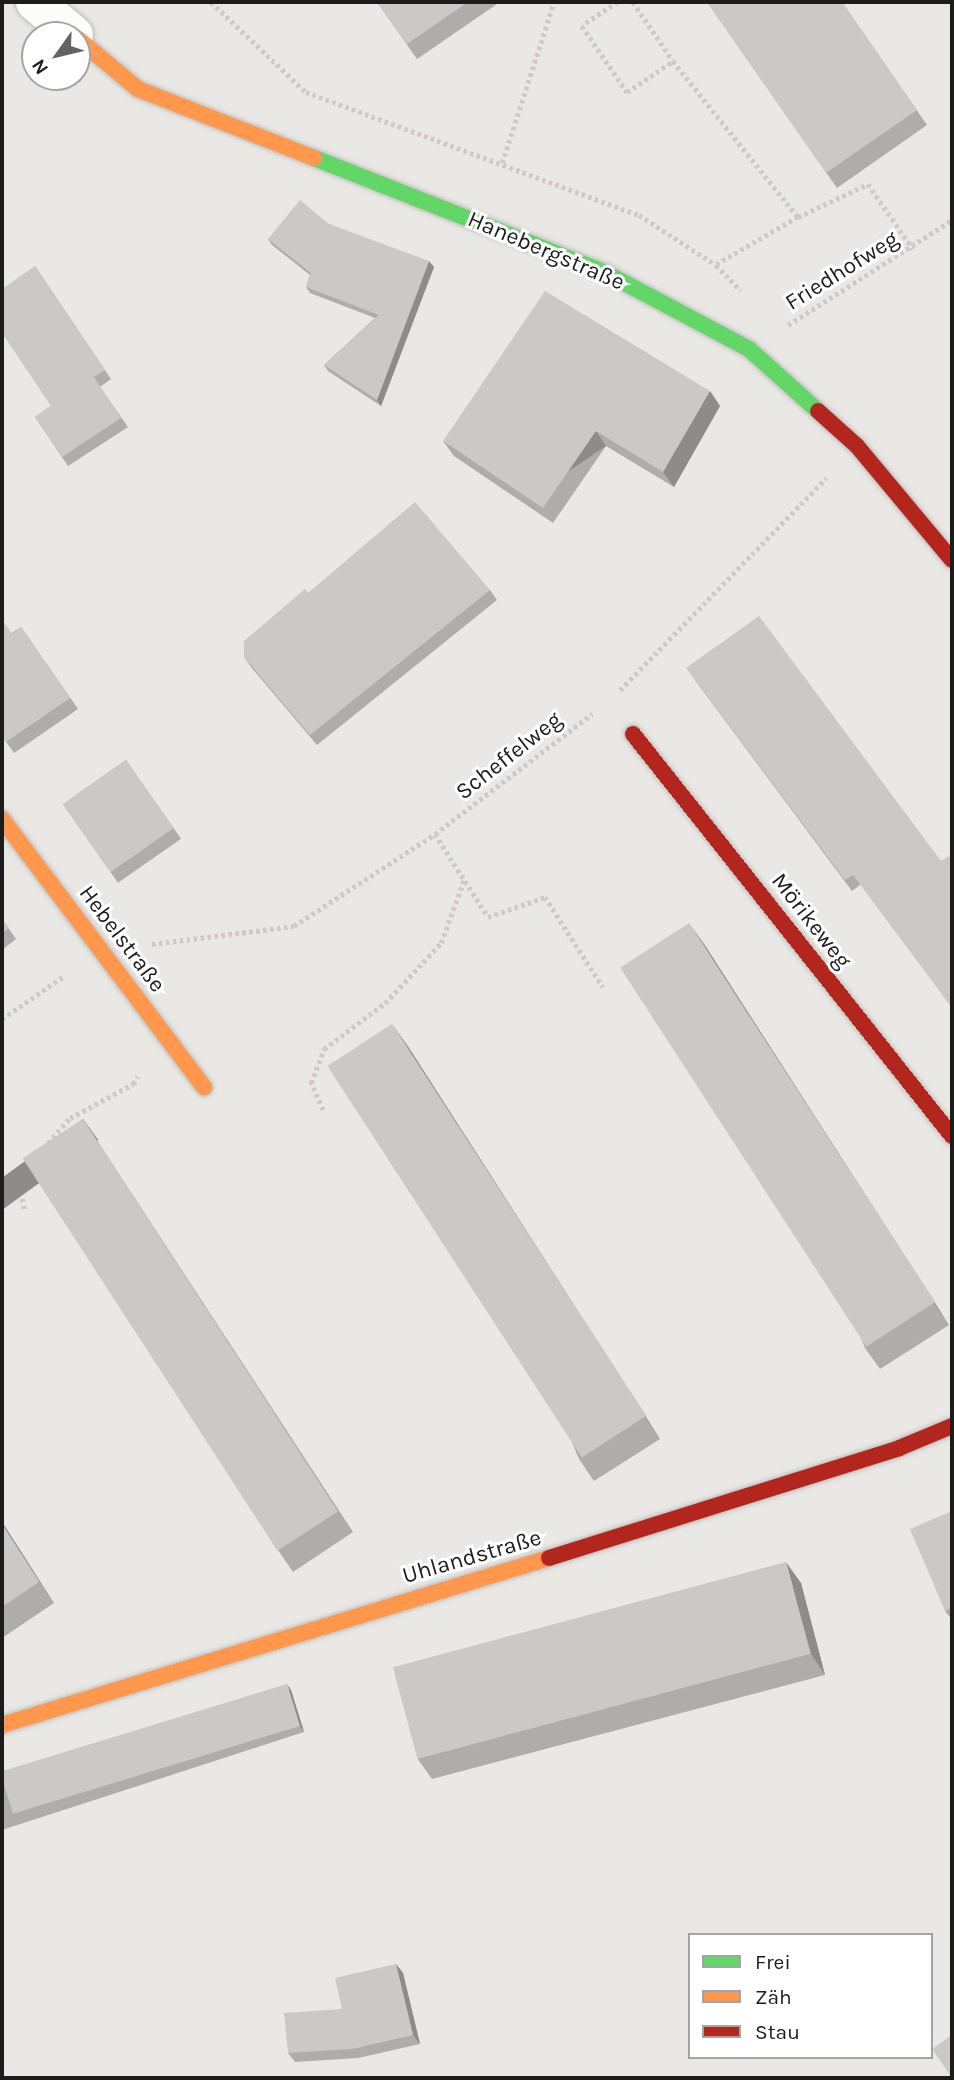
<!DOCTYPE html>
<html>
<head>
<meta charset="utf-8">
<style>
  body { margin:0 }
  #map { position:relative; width:954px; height:2080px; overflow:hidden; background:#eae8e5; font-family:Karla,sans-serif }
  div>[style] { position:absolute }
  .path>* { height:4.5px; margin-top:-2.25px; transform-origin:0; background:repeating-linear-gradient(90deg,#d4c7c8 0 3.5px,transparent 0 7px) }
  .roads { filter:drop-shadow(0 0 2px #bdbdbb) drop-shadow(0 0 2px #bdbdbb) }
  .street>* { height:38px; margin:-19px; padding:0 19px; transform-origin:19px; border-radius:19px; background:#fcfcfb }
  .fast>* { height:16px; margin:-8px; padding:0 8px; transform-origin:8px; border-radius:8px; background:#63d668 }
  .slow>* { height:16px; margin:-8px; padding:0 8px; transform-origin:8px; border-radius:8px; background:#ff974d }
  .jam>* { height:16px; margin:-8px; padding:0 8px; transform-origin:8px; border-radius:8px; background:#b3261e }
  .wall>* { inset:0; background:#afacaa; transform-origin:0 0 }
  .shaded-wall>* { inset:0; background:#8e8c8b; transform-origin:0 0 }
  .building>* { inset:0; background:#cbc8c6; transform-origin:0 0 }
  span { translate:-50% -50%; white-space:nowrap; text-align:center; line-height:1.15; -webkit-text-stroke:6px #fff; paint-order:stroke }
  .street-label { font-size:23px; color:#1c1c1c }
  .frame { position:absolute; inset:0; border:4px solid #1c1c1c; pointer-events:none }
  .legend { position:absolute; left:688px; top:1933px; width:245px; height:126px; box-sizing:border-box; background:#fff; border:2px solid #a4a4a4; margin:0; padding:9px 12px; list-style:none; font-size:21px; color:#1c1c1c }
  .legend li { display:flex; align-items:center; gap:14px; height:35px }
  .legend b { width:35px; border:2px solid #a4a4a4 }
  .north { position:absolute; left:21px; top:21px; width:70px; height:70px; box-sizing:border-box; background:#fff; border:2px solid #a4a4a4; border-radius:50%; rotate:236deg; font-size:19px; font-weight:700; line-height:28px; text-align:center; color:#1c1c1c }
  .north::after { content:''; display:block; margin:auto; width:24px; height:32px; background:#646362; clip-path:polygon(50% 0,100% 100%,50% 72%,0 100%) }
</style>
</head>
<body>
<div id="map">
  <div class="path">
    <div style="left:211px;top:2px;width:131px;rotate:43.5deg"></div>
    <div style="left:306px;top:92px;width:355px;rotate:20.3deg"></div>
    <div style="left:639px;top:215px;width:92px;rotate:33deg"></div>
    <div style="left:716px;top:265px;width:36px;rotate:46deg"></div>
    <div style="left:618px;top:2px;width:43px;rotate:146.3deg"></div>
    <div style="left:582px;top:26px;width:80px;rotate:55.7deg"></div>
    <div style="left:627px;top:92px;width:55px;rotate:-34deg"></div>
    <div style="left:673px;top:61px;width:200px;rotate:51.3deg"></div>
    <div style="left:798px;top:217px;width:95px;rotate:149.7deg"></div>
    <div style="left:633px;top:2px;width:71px;rotate:55.9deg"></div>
    <div style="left:502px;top:163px;width:169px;rotate:-72.1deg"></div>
    <div style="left:798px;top:217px;width:77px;rotate:-25.2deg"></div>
    <div style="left:868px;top:184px;width:79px;rotate:55.3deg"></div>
    <div style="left:788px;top:325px;width:195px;rotate:-32.6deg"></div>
    <div style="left:620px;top:690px;width:296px;rotate:-45.8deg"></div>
    <div style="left:435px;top:834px;width:98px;rotate:57.4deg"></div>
    <div style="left:488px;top:917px;width:60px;rotate:-19.3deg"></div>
    <div style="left:545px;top:897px;width:107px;rotate:57.2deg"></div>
    <div style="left:152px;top:944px;width:143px;rotate:-7.2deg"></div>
    <div style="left:294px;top:926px;width:168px;rotate:-33.1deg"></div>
    <div style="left:435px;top:834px;width:198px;rotate:-37.4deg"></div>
    <div style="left:2px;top:1019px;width:75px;rotate:-34.7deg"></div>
    <div style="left:323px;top:1110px;width:30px;rotate:-114deg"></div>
    <div style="left:311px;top:1083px;width:36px;rotate:-69deg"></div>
    <div style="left:324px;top:1049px;width:76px;rotate:-37deg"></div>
    <div style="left:385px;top:1003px;width:82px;rotate:-47deg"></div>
    <div style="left:441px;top:943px;width:67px;rotate:-69.9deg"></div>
    <div style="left:48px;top:1143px;width:33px;rotate:-49deg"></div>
    <div style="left:70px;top:1118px;width:72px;rotate:-28.4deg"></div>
    <div style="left:133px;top:1084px;width:9px;rotate:-58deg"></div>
    <div style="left:24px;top:1209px;width:33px;rotate:-101deg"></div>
    <div style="left:18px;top:1177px;width:20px;rotate:-49deg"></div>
  </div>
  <div class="roads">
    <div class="street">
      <div style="left:35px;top:2px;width:51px;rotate:40.2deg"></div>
    </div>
    <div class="fast">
      <div style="left:314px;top:158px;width:314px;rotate:21.5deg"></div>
      <div style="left:606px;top:273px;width:162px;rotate:28deg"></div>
      <div style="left:749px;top:349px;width:93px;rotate:41.9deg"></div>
    </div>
    <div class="slow">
      <div style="left:77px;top:38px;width:80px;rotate:39.9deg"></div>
      <div style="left:138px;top:89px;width:189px;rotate:21.4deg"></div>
      <div style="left:2px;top:819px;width:336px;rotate:53deg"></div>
      <div style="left:2px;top:1725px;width:572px;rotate:-16.98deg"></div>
    </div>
    <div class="jam">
      <div style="left:818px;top:411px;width:52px;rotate:41.9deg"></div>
      <div style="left:857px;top:446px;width:148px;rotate:50.2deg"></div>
      <div style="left:633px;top:734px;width:513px;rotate:51.57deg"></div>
      <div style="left:549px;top:1558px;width:367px;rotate:-17.4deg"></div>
      <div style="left:899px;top:1448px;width:57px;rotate:-22.5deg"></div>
    </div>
  </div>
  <div class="wall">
    <div style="clip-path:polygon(377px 2px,500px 2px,417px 59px)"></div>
    <div style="clip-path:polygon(707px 2px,842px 2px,927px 125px,837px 188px)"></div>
    <div style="clip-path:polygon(329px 224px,434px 267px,381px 406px,328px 371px,324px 365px,375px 318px,310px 293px,306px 287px,310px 275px,272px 245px,268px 239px)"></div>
    <div style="clip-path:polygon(35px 266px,111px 379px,100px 387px,128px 427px,68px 466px,35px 417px,51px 406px)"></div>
    <div style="clip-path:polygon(710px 391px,720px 406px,674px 487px,606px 446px,553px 523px,454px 456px,443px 441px)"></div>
    <div style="clip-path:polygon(490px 590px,497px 600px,317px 745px,251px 667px,244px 657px,308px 593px)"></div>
    <div style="clip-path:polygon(21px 627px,78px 709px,14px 753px,2px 736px,12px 633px)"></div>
    <div style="clip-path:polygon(694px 679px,941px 861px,952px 860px,860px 885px,852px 891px)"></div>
    <div style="left:126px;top:760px;width:96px;height:77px;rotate:55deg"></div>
    <div style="clip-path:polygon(2px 919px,16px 939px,2px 950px)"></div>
    <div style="clip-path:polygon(704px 944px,949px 1325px,880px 1369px,865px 1348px)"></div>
    <div style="clip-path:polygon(407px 1045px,660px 1439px,594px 1481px,579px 1459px)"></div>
    <div style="clip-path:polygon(83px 1119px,353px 1532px,293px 1572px,278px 1550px)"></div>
    <div style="clip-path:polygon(952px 1511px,952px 1620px,945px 1611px)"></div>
    <div style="clip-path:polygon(2px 1522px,54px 1603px,2px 1638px)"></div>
    <div style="clip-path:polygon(801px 1583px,825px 1675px,432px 1779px,417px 1758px)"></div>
    <div style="clip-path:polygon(291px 1690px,304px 1732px,2px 1830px,2px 1777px)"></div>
    <div style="clip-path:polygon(396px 1964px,403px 1973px,420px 2044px,358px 2058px,295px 2062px,288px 2053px)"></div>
  </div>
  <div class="shaded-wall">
    <div style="clip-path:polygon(429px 261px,434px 267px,381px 406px,377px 400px)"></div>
    <div style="clip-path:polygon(710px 391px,720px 406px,674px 487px,663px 472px)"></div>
    <div style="left:596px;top:431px;width:18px;height:93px;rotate:56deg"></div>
    <div style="clip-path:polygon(689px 923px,704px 944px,949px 1325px,934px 1303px)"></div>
    <div style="clip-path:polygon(392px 1024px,407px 1045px,660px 1439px,645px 1417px)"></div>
    <div style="left:83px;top:1119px;width:26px;height:468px;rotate:54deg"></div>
    <div style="clip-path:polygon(2px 1522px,54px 1603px,2px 1524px)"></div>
    <div style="clip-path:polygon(786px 1562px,801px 1583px,825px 1675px,811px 1654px)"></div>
    <div style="clip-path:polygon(287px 1684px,291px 1690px,304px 1732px,300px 1726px)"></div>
    <div style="clip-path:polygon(396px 1964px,403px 1973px,420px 2044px,413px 2035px)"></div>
  </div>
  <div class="building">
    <div style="clip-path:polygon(377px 2px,468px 2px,407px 44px)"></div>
    <div style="clip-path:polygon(707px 2px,842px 2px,917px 110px,826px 173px)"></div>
    <div style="clip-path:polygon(300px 200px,329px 224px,429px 261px,377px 400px,324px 365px,379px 315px,306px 287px,311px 273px,268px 239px)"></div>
    <div style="clip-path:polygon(35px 266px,105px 370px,94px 377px,121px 418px,62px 457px,35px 417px,51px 406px,2px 333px,2px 289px)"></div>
    <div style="clip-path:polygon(545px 291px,710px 391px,663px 472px,596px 431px,543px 508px,443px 441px)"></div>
    <div style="clip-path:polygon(415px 502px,490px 590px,310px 735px,244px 657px,244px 641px,305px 589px,308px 593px)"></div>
    <div style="clip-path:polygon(759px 616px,941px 861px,949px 856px,952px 860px,952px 1008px,853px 875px,845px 880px,686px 668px)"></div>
    <div style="clip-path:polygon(2px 619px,12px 634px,21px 627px,70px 698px,6px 742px,2px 736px)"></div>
    <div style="left:126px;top:760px;width:83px;height:77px;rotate:55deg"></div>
    <div style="clip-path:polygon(2px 919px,9px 928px,2px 933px)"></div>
    <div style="left:689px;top:923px;width:452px;height:82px;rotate:57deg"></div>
    <div style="left:392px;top:1024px;width:467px;height:77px;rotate:57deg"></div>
    <div style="left:83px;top:1119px;width:468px;height:72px;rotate:57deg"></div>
    <div style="clip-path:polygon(952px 1511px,952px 1608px,945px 1611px,910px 1529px)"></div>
    <div style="clip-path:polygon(2px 1524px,39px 1582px,2px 1607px)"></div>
    <div style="left:786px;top:1562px;width:95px;height:407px;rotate:75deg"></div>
    <div style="left:287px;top:1684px;width:44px;height:300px;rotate:73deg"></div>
    <div style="clip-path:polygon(396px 1964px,413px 2035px,352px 2049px,288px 2053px,284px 2013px,342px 2009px,335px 1978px)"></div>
    <div style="clip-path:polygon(952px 2035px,952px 2078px,932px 2049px)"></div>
  </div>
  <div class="street-label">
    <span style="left:546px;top:251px;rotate:23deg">Hanebergstraße</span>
    <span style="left:842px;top:271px;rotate:-32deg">Friedhofweg</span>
    <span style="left:509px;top:756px;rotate:-38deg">Scheffelweg</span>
    <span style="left:811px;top:921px;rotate:52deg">Mörikeweg</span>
    <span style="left:122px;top:939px;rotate:53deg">Hebelstraße</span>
    <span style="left:472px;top:1557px;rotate:-16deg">Uhlandstraße</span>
  </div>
  <div class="frame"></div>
  <ul class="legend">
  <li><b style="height:9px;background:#63d668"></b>Frei</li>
  <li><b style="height:9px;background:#ff974d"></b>Zäh</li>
  <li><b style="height:9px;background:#b3261e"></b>Stau</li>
  </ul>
  <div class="north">N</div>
</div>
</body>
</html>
